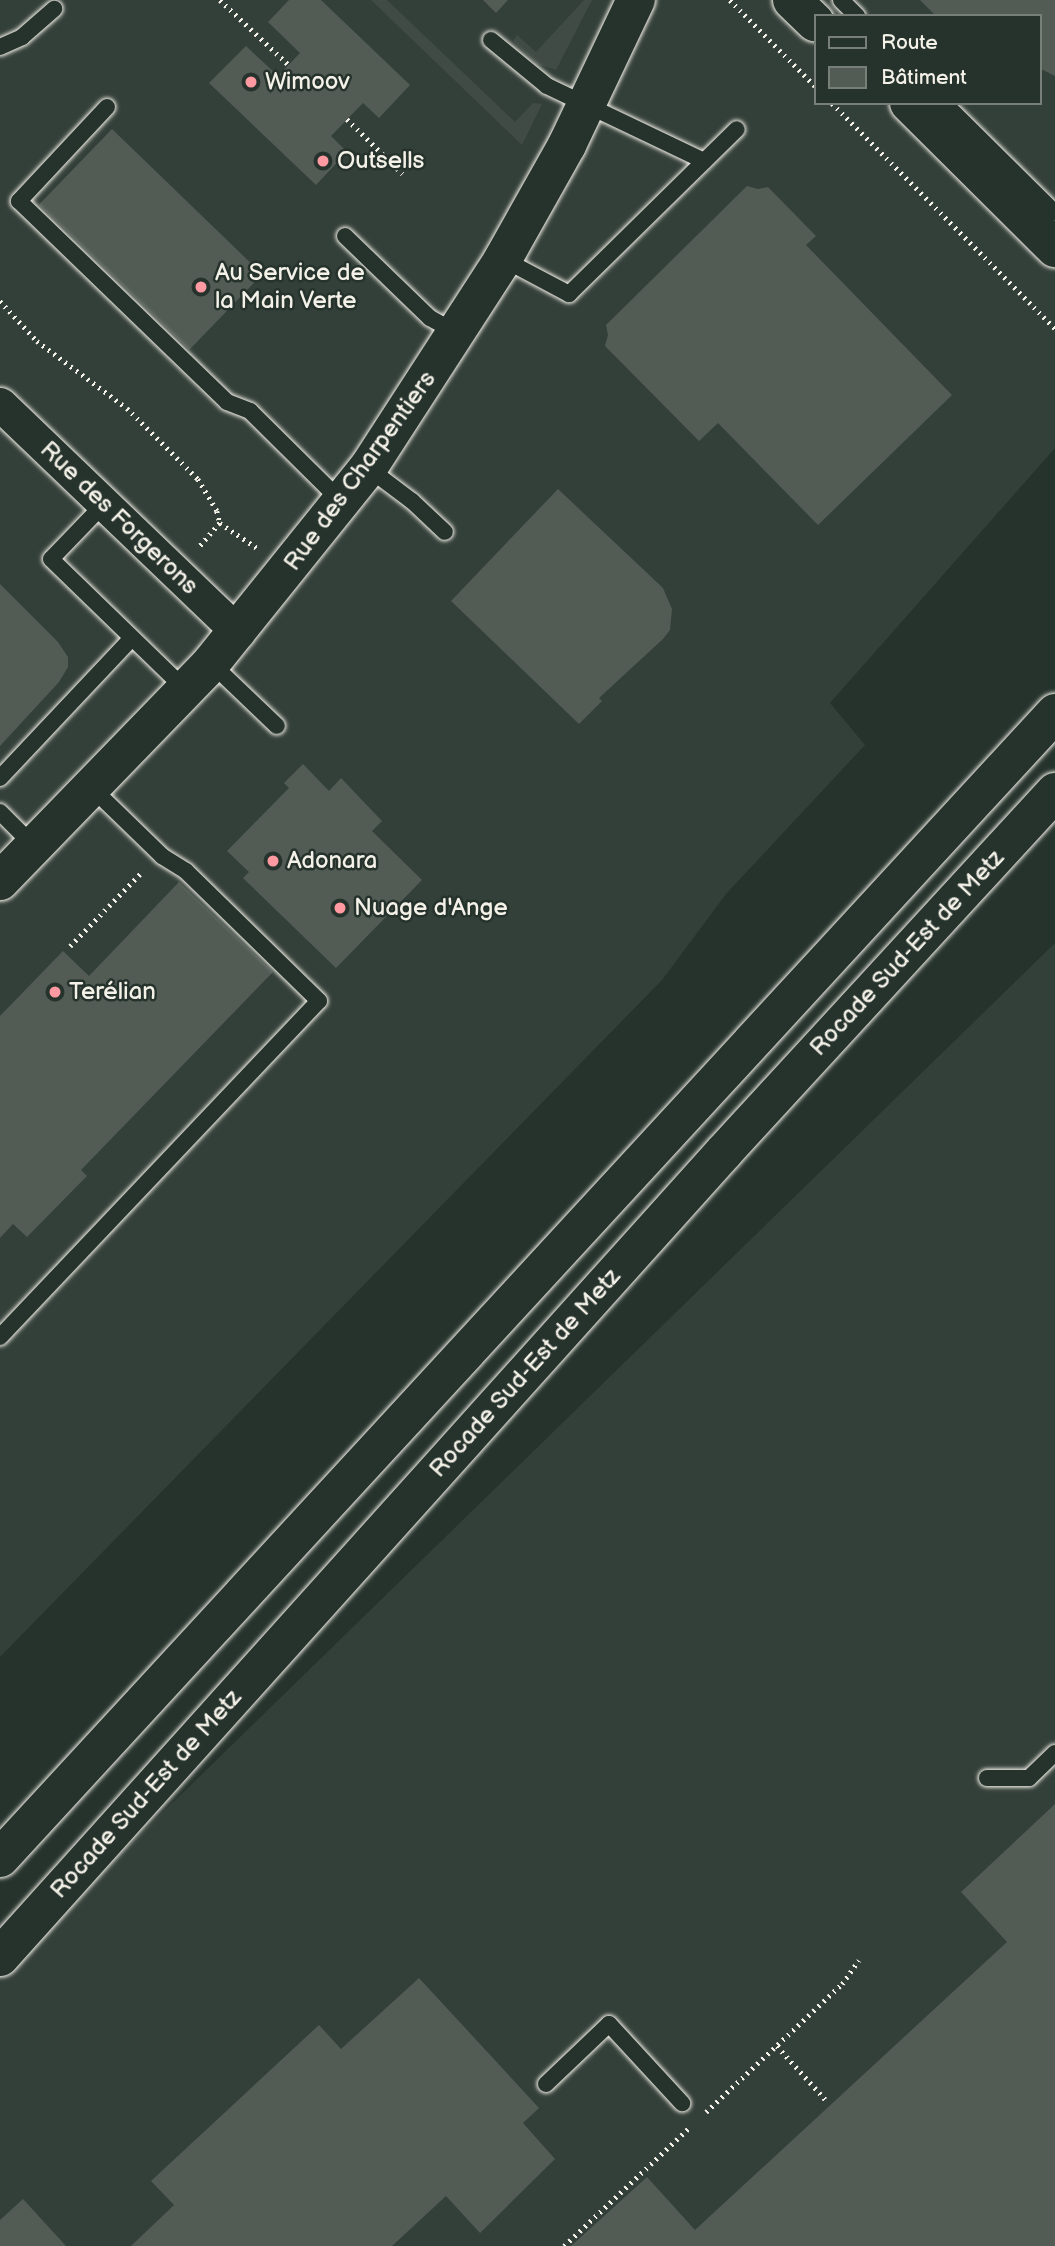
<!DOCTYPE html>
<html>
<head>
<meta charset="utf-8">
<style>
  body { margin:0 }
  #map { position:relative; width:1055px; height:2246px; overflow:hidden; background:#26332d; font-family:"Balsamiq Sans",sans-serif }
  div>[style] { position:absolute }
  .built>* { inset:0; background:#333f39 }
  .green>* { inset:0; background:#414b45 }
  .building>* { inset:0; background:#525c55; transform-origin:0 0 }
  .path>* { height:4.5px; margin-top:-2.25px; transform-origin:0; background:repeating-linear-gradient(90deg,#f4f1e8 0 2px,transparent 0 7px) }
  .roads { filter:drop-shadow(0 0 2px #f4f1e8) drop-shadow(0 0 2px #f4f1e8) }
  .service>* { height:16px; margin:-8px; padding:0 8px; transform-origin:8px; border-radius:8px; background:#26332d }
  .minor>* { height:33px; margin:-16.5px; padding:0 16.5px; transform-origin:16.5px; border-radius:16.5px; background:#26332d }
  .tertiary>* { height:38px; margin:-19px; padding:0 19px; transform-origin:19px; border-radius:19px; background:#26332d }
  .trunk>* { height:38px; margin:-19px; padding:0 19px; transform-origin:19px; border-radius:19px; background:#26332d }
  .dots>* { width:19px; height:19px; translate:-50% -50%; box-sizing:border-box; border:4px solid #26332d; border-radius:50% }
  span { translate:-50% -50%; white-space:nowrap; text-align:center; line-height:1.15; -webkit-text-stroke:5px #26332d; paint-order:stroke }
  .poi-label { font-size:24px; color:#f4f1e8 }
  .left { translate:0 -50%; text-align:left }
  .street-label { font-size:24px; color:#f4f1e8 }
  .legend { position:absolute; left:814px; top:14px; width:228px; height:91px; box-sizing:border-box; background:#26332d; border:2px solid #787f78; margin:0; padding:9px 12px; list-style:none; font-size:21px; color:#f4f1e8 }
  .legend li { display:flex; align-items:center; gap:14px; height:35px }
  .legend b { width:35px; border:2px solid #787f78 }
</style>
</head>
<body>
<div id="map">
  <div class="built">
    <div style="clip-path:polygon(evenodd,0 0,1055px 0,1055px 448px,830px 703px,865px 745px,726px 894px,662px 980px,0 1657px,0 0,815px 16px,1039px 16px,1039px 103px,815px 103px,815px 16px)"></div>
    <div style="clip-path:polygon(1055px 943px,1055px 2246px,0 2246px,0 1971px)"></div>
  </div>
  <div class="green">
    <div style="clip-path:polygon(371px 0,387px 0,515px 122px,533px 103px,542px 104px,522px 145px)"></div>
    <div style="clip-path:polygon(584px 0,592px 0,556px 70px,537px 64px,513px 41px,517px 35px,536px 52px)"></div>
  </div>
  <div class="building">
    <div style="clip-path:polygon(289px 0,321px 0,410px 85px,379px 118px,363px 103px,331px 136px,347px 152px,316px 185px,209px 83px,246px 46px,278px 76px,300px 53px,268px 22px)"></div>
    <div style="clip-path:polygon(483px 0,508px 0,496px 13px)"></div>
    <div style="clip-path:polygon(920px 0,1055px 0,1055px 76px,1039px 68px,1039px 16px,936px 16px)"></div>
    <div style="left:112px;top:129px;width:209px;height:105px;rotate:44deg"></div>
    <div style="clip-path:polygon(747px 186px,758px 189px,768px 187px,816px 236px,806px 245px,952px 395px,818px 525px,718px 423px,699px 441px,605px 346px,608px 335px,606px 325px)"></div>
    <div style="clip-path:polygon(558px 489px,663px 588px,672px 609px,670px 630px,663px 639px,599px 698px,602px 701px,579px 724px,451px 601px)"></div>
    <div style="clip-path:polygon(0 584px,58px 642px,68px 657px,68px 667px,59px 682px,0 746px)"></div>
    <div style="clip-path:polygon(303px 764px,329px 791px,341px 778px,382px 821px,372px 831px,422px 880px,336px 968px,243px 878px,249px 872px,227px 851px,289px 788px,284px 783px)"></div>
    <div style="clip-path:polygon(179px 882px,273px 972px,81px 1170px,87px 1176px,27px 1237px,13px 1224px,0 1238px,0 1016px,63px 951px,89px 976px)"></div>
    <div style="clip-path:polygon(1055px 1804px,1055px 2246px,571px 2246px,647px 2177px,695px 2230px,1007px 1942px,961px 1892px)"></div>
    <div style="clip-path:polygon(419px 1978px,539px 2108px,523px 2123px,555px 2159px,480px 2233px,446px 2196px,392px 2246px,131px 2246px,174px 2205px,151px 2181px,319px 2025px,341px 2049px)"></div>
    <div style="clip-path:polygon(23px 2199px,66px 2246px,0 2246px,0 2220px)"></div>
  </div>
  <div class="path">
    <div style="left:220px;top:0;width:95px;rotate:43.3deg"></div>
    <div style="left:730px;top:0;width:121px;rotate:45.3deg"></div>
    <div style="left:832px;top:103px;width:317px;rotate:45.3deg"></div>
    <div style="left:347px;top:119px;width:78px;rotate:44.5deg"></div>
    <div style="left:0;top:301px;width:54px;rotate:47.2deg"></div>
    <div style="left:37px;top:341px;width:112px;rotate:36.7deg"></div>
    <div style="left:127px;top:408px;width:100px;rotate:45deg"></div>
    <div style="left:198px;top:479px;width:37px;rotate:59deg"></div>
    <div style="left:217px;top:511px;width:12px;rotate:76deg"></div>
    <div style="left:220px;top:523px;width:32px;rotate:131deg"></div>
    <div style="left:220px;top:523px;width:45px;rotate:34deg"></div>
    <div style="left:70px;top:946px;width:103px;rotate:-45.8deg"></div>
    <div style="left:777px;top:2046px;width:72px;rotate:47.8deg"></div>
    <div style="left:706px;top:2112px;width:187px;rotate:-43.3deg"></div>
    <div style="left:842px;top:1984px;width:29px;rotate:-55deg"></div>
    <div style="left:564px;top:2246px;width:173px;rotate:-43.4deg"></div>
  </div>
  <div class="roads">
    <div class="service">
      <div style="left:841px;top:0;width:23px;rotate:45deg"></div>
      <div style="left:491px;top:40px;width:72px;rotate:39.4deg"></div>
      <div style="left:547px;top:86px;width:174px;rotate:25.5deg"></div>
      <div style="left:0;top:47px;width:24px;rotate:-24deg"></div>
      <div style="left:22px;top:37px;width:43px;rotate:-41.2deg"></div>
      <div style="left:944px;top:103px;width:156px;rotate:44.7deg"></div>
      <div style="left:107px;top:107px;width:129px;rotate:133.1deg"></div>
      <div style="left:19px;top:201px;width:289px;rotate:44deg"></div>
      <div style="left:227px;top:402px;width:25px;rotate:21deg"></div>
      <div style="left:250px;top:411px;width:129px;rotate:44.7deg"></div>
      <div style="left:345px;top:236px;width:118px;rotate:44deg"></div>
      <div style="left:430px;top:318px;width:29px;rotate:29deg"></div>
      <div style="left:503px;top:259px;width:75px;rotate:27.9deg"></div>
      <div style="left:569px;top:294px;width:235px;rotate:-44.5deg"></div>
      <div style="left:368px;top:468px;width:55px;rotate:36.9deg"></div>
      <div style="left:412px;top:501px;width:45px;rotate:43.2deg"></div>
      <div style="left:104px;top:504px;width:76px;rotate:133.9deg"></div>
      <div style="left:51px;top:559px;width:187px;rotate:44.1deg"></div>
      <div style="left:211px;top:663px;width:91px;rotate:43.7deg"></div>
      <div style="left:0;top:778px;width:192px;rotate:-46.7deg"></div>
      <div style="left:0;top:812px;width:48px;rotate:45deg"></div>
      <div style="left:0;top:1337px;width:463px;rotate:-46.5deg"></div>
      <div style="left:319px;top:1001px;width:186px;rotate:-135.7deg"></div>
      <div style="left:186px;top:871px;width:28px;rotate:-148deg"></div>
      <div style="left:162px;top:856px;width:99px;rotate:-135.8deg"></div>
      <div style="left:987px;top:1778px;width:42px"></div>
      <div style="left:1029px;top:1778px;width:36px;rotate:-44deg"></div>
      <div style="left:546px;top:2084px;width:87px;rotate:-43.6deg"></div>
      <div style="left:609px;top:2024px;width:108px;rotate:47.3deg"></div>
    </div>
    <div class="minor">
      <div style="left:0;top:404px;width:330px;rotate:43.8deg"></div>
    </div>
    <div class="tertiary">
      <div style="left:792px;top:0;width:32px;rotate:44deg"></div>
      <div style="left:909px;top:103px;width:206px;rotate:44.8deg"></div>
      <div style="left:0;top:881px;width:303px;rotate:-45.9deg"></div>
      <div style="left:211px;top:663px;width:250px;rotate:-51.2deg"></div>
      <div style="left:368px;top:468px;width:249px;rotate:-57.1deg"></div>
      <div style="left:503px;top:259px;width:131px;rotate:-60.7deg"></div>
      <div style="left:567px;top:145px;width:161px;rotate:-64.6deg"></div>
    </div>
    <div class="trunk">
      <div style="left:0;top:1858px;width:1557px;rotate:-47.34deg"></div>
      <div style="left:0;top:1957px;width:1083px;rotate:-48.03deg"></div>
      <div style="left:724px;top:1152px;width:489px;rotate:-47.4deg"></div>
    </div>
  </div>
  <div class="dots">
    <div style="left:251px;top:82px;background:#ff9aa2"></div>
    <div style="left:323px;top:161px;background:#ff9aa2"></div>
    <div style="left:201px;top:287px;background:#ff9aa2"></div>
    <div style="left:273px;top:861px;background:#ff9aa2"></div>
    <div style="left:340px;top:908px;background:#ff9aa2"></div>
    <div style="left:55px;top:992px;background:#ff9aa2"></div>
  </div>
  <div class="poi-label">
    <span class="left" style="left:265px;top:82px">Wimoov</span>
    <span class="left" style="left:337px;top:161px">Outsells</span>
    <span class="left" style="left:215px;top:287px">Au Service de<br>la Main Verte</span>
    <span class="left" style="left:287px;top:861px">Adonara</span>
    <span class="left" style="left:354px;top:908px">Nuage d'Ange</span>
    <span class="left" style="left:69px;top:992px">Terélian</span>
  </div>
  <div class="street-label">
    <span style="left:360px;top:471px;rotate:-54deg">Rue des Charpentiers</span>
    <span style="left:119px;top:518px;rotate:44deg">Rue des Forgerons</span>
    <span style="left:907px;top:953px;rotate:-47deg">Rocade Sud-Est de Metz</span>
    <span style="left:525px;top:1373px;rotate:-48deg">Rocade Sud-Est de Metz</span>
    <span style="left:146px;top:1794px;rotate:-48deg">Rocade Sud-Est de Metz</span>
  </div>
  <ul class="legend">
  <li><b style="height:9px;background:#26332d"></b>Route</li>
  <li><b style="height:19px;background:#525c55"></b>Bâtiment</li>
  </ul>
</div>
</body>
</html>
